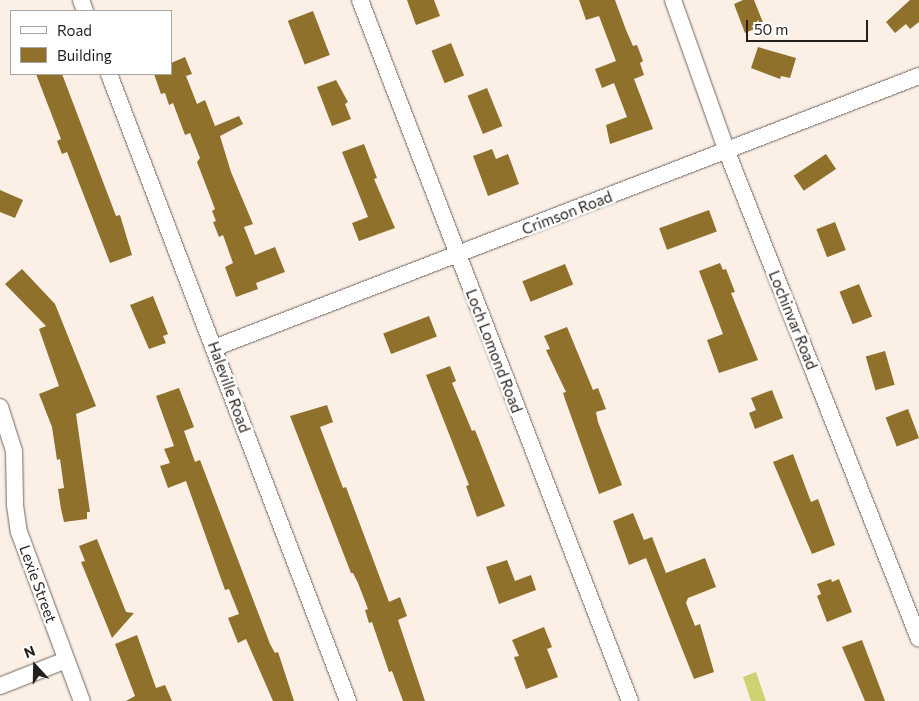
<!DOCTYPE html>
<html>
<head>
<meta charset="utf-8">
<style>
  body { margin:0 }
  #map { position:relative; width:919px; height:701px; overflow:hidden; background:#fbefe6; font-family:Commissioner,sans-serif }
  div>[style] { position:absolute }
  .water>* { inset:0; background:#cfd273 }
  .building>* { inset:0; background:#90712c; transform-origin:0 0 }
  .roads { filter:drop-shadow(0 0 1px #726760) drop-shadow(0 0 1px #726760) }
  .minor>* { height:16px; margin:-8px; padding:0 8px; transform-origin:8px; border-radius:8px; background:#fff }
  span { translate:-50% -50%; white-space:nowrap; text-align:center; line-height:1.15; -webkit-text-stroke:5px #fff; paint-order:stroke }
  .street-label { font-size:15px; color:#231f1c }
  .legend { position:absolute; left:10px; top:10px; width:162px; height:65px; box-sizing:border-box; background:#fff; border:1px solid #a7a5a4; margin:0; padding:6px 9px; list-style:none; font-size:15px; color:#231f1c }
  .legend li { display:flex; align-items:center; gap:10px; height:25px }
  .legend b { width:25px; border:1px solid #a7a5a4 }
  .north { position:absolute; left:10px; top:641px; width:50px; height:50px; -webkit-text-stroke:4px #fff; paint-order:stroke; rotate:339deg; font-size:14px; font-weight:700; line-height:20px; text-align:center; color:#231f1c }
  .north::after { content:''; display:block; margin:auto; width:18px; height:22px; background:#231f1c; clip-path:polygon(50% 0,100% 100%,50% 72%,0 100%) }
  .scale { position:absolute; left:746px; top:20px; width:122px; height:22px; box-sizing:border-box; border:2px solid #231f1c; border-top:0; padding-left:6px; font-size:15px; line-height:18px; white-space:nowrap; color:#231f1c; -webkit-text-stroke:4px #fff; paint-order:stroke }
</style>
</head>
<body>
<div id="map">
  <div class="water">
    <div style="clip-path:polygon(756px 672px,766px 701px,751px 701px,743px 677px)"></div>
  </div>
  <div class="building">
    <div style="clip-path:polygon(407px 0,434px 0,440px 16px,416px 25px)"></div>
    <div style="clip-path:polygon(579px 0,615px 0,626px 30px,633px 46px,637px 45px,643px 61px,640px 63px,644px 75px,634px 79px,653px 129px,610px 144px,606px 125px,627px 117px,614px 83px,602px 88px,595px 69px,616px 61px,599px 16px,586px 20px)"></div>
    <div style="clip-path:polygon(743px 0,754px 0,764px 25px,745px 33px,734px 4px)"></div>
    <div style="clip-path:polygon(910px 0,919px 0,919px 22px,910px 29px,906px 24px,895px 33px,886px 22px)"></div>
    <div style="left:313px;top:11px;width:47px;height:27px;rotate:69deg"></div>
    <div style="left:451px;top:43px;width:35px;height:21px;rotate:68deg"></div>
    <div style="clip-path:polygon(758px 47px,796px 58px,790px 78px,781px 76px,780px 79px,751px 68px)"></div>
    <div style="clip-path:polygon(185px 57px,192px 74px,186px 76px,197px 104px,205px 100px,215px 126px,239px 116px,243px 124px,220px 136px,231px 172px,253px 224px,244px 227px,255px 255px,275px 247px,285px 272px,256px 283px,258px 289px,236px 297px,225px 267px,233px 263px,223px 235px,219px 237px,213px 222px,216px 221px,212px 211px,215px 209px,197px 162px,200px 158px,190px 133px,185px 135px,173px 103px,169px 105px,165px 93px,161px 94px,154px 74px,171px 74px,171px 63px)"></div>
    <div style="clip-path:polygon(36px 74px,62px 74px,116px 216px,120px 215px,132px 255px,110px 263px,67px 152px,62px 154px,57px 141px,61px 139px)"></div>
    <div style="clip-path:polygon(336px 80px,348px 102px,345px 104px,351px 119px,332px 126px,317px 87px)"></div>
    <div style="left:487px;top:88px;width:41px;height:21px;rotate:68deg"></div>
    <div style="clip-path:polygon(364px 144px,377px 178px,374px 179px,395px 228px,359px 241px,352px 223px,368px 217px,342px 152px)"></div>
    <div style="clip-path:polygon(492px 149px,496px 159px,508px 154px,519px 184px,488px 196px,473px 156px)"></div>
    <div style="left:826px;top:154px;width:18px;height:39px;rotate:56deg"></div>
    <div style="clip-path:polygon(0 190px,23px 200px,15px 218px,0 212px)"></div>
    <div style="left:709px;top:210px;width:23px;height:53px;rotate:70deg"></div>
    <div style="left:835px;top:222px;width:30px;height:20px;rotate:69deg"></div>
    <div style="clip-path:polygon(720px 263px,723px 270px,726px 269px,735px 292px,731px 293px,758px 360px,719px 373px,707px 340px,723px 334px,699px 271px)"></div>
    <div style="left:565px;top:264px;width:22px;height:46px;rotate:68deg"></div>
    <div style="clip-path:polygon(22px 269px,55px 304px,96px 406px,76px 414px,90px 512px,87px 512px,87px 519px,64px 522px,61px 509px,58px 489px,64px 488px,60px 459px,57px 460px,52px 427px,39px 394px,59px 386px,39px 329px,46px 326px,5px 284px)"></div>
    <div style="left:859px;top:284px;width:35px;height:21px;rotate:68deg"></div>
    <div style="clip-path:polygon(153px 296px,168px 334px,163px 336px,166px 343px,149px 349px,130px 305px)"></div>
    <div style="left:429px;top:316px;width:22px;height:49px;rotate:69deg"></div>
    <div style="clip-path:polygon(567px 327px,593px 390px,598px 388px,606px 409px,596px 412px,598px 422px,622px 485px,599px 494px,566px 402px,563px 393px,566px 392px,546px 350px,550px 349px,544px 336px)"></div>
    <div style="left:885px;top:351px;width:35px;height:20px;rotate:74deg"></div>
    <div style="clip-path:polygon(450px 366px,456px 381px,452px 383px,472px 431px,475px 430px,505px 506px,477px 517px,466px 486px,469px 485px,426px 375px)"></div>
    <div style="clip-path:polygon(179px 388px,194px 427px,184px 431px,195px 462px,200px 460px,270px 644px,275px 653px,278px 652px,294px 701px,273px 701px,246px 639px,238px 643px,228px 618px,239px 614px,229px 589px,225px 590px,186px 481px,168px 488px,160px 466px,170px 463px,164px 449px,174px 446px,156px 396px)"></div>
    <div style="clip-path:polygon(772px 390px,783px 418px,755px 429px,749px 413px,756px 410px,751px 398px)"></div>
    <div style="clip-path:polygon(327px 405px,333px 422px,320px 427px,343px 488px,346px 487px,389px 602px,400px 597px,407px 616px,398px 620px,425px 701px,403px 701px,392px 671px,389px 672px,372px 622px,369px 623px,365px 610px,368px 609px,358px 583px,353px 573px,351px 573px,290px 416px)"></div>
    <div style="left:908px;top:409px;width:31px;height:24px;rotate:69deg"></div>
    <div style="clip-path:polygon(793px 454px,811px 502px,818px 499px,835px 545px,812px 554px,773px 462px)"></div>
    <div style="clip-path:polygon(633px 513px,644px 540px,652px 537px,666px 573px,705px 558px,716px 587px,688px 598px,686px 603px,695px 626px,700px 624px,714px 672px,694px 679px,646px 558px,629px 565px,613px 521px)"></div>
    <div style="clip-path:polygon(97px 539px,126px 612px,134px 613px,112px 638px,81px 562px,85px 561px,79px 546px)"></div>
    <div style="clip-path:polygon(507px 560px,515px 581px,531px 575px,536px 590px,499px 604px,486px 567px)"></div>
    <div style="clip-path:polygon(831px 579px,832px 582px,839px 579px,852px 612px,827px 622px,817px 596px,821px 594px,817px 584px)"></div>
    <div style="clip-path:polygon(544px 627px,552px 647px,547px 649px,558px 677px,526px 689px,514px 657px,519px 656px,512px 640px)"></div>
    <div style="clip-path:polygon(137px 635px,156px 688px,165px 685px,172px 701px,126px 701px,135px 696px,115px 644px)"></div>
    <div style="clip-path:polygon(862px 640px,885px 701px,865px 701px,842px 647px)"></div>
  </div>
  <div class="roads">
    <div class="minor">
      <div style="left:81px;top:0;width:12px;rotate:70deg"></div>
      <div style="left:360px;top:0;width:751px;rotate:68.94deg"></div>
      <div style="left:673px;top:0;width:161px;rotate:70.4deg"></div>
      <div style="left:727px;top:152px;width:523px;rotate:68.48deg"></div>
      <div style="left:109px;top:74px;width:671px;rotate:69.13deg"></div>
      <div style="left:214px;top:348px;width:756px;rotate:-21.1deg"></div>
      <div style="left:0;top:407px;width:46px;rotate:72.3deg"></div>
      <div style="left:14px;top:451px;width:54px;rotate:88.9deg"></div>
      <div style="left:15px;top:505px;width:27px;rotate:82deg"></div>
      <div style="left:19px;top:532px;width:180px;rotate:69.6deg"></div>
      <div style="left:0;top:686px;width:71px;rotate:-21.5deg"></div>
    </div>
  </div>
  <div class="street-label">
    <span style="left:567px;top:213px;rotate:-21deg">Crimson Road</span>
    <span style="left:793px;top:320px;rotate:68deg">Lochinvar Road</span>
    <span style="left:494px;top:351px;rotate:69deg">Loch Lomond Road</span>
    <span style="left:229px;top:387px;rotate:70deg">Haleville Road</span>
    <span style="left:38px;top:584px;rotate:70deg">Lexie Street</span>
  </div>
  <ul class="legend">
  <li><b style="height:6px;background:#fff"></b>Road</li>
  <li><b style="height:14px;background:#90712c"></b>Building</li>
  </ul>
  <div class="north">N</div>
  <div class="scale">50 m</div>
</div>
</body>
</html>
